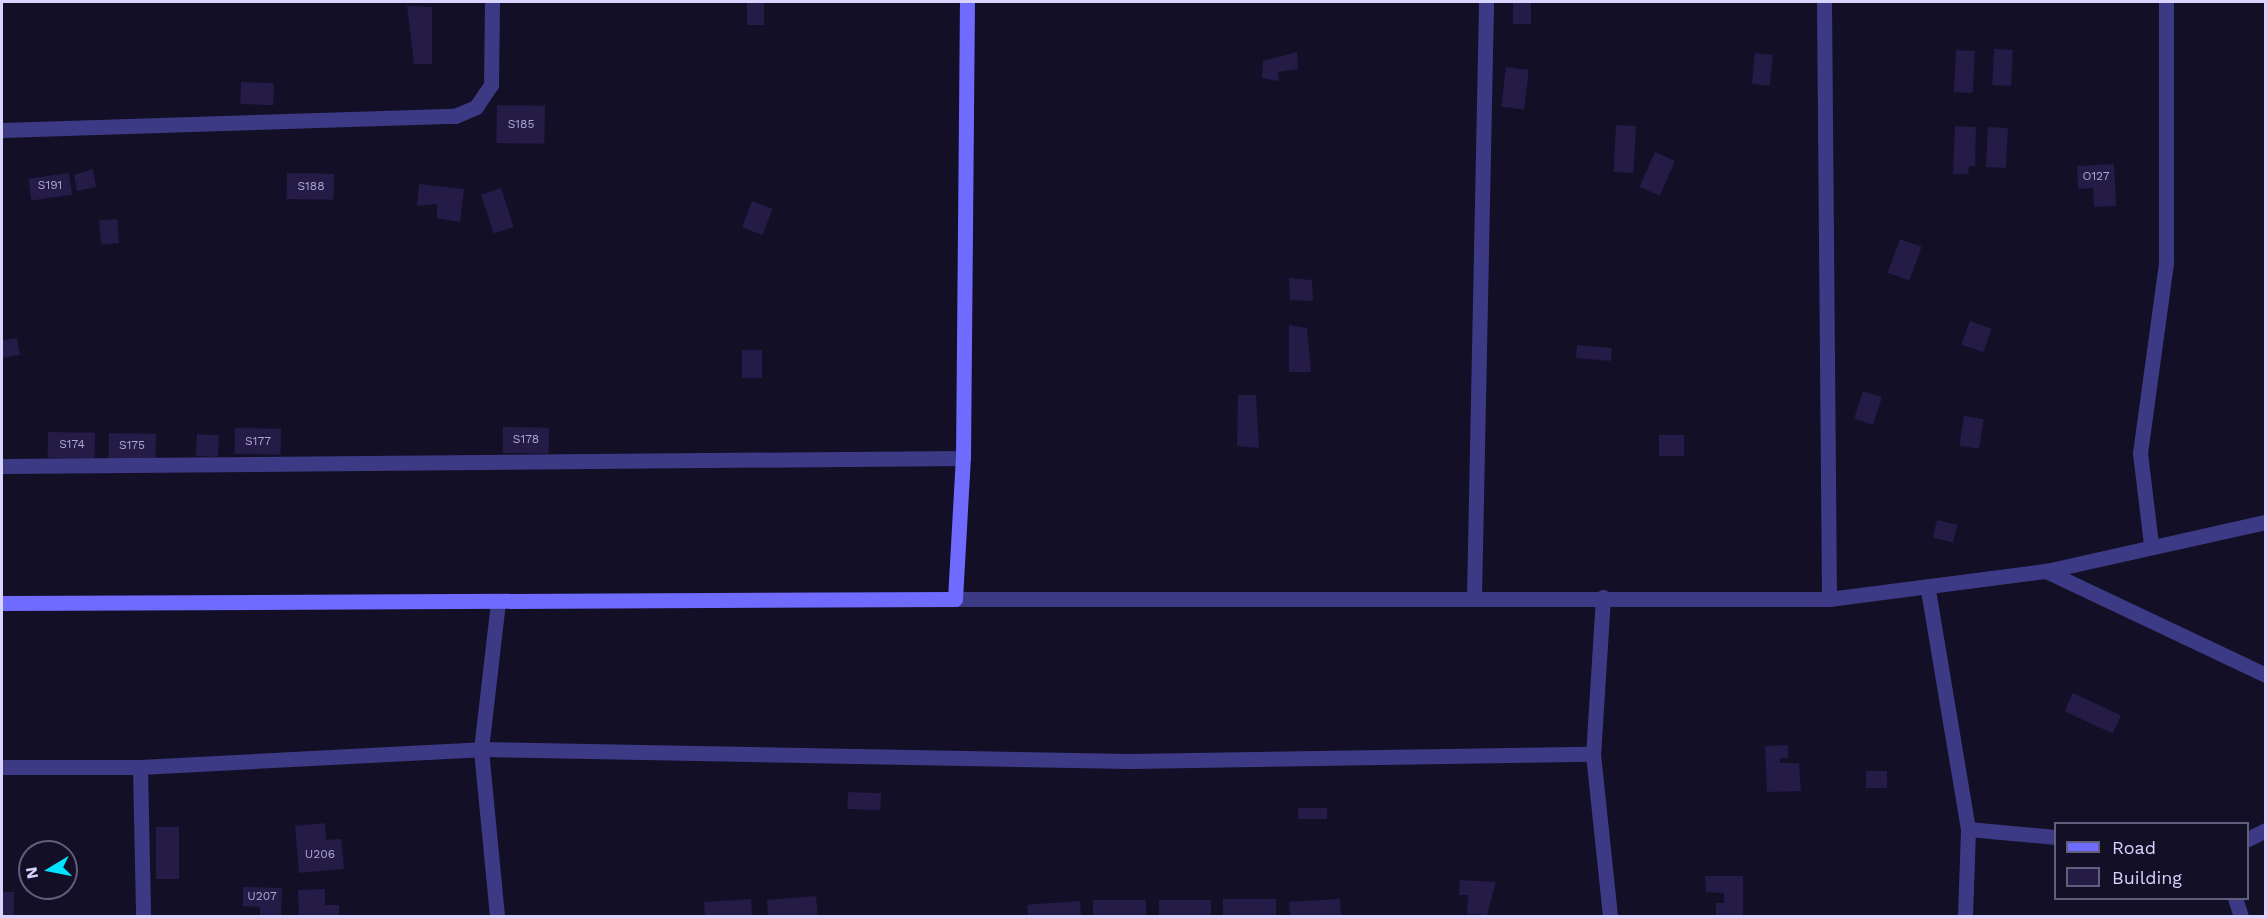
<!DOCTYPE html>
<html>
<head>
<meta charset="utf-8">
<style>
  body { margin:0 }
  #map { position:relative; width:2267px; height:918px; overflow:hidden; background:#130f26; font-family:"Work Sans",sans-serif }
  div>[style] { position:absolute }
  .building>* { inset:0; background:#241b47; transform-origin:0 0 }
  .street>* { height:15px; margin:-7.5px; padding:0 7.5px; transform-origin:7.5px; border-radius:7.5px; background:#3d3a85 }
  .secondary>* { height:15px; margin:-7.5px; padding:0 7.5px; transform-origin:7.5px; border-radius:7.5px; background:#6f6bff }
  span { translate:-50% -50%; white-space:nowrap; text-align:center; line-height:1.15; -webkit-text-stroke:5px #130f26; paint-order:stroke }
  .number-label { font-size:12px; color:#aca6d1 }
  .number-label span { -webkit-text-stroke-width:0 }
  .frame { position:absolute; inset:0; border:3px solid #d9d4ff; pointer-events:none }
  .legend { position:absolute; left:2054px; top:822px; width:195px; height:78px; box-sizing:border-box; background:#130f26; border:2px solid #625e7d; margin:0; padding:8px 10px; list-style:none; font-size:18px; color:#d9d4ff }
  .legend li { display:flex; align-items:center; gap:12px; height:30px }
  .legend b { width:30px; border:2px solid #625e7d }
  .north { position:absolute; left:18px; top:840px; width:60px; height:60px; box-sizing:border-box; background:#130f26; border:2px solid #625e7d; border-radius:50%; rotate:260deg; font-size:16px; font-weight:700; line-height:24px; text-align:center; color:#d9d4ff }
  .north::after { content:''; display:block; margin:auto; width:21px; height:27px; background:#00e5ff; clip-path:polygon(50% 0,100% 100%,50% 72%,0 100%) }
</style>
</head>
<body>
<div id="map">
  <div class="building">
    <div style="left:747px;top:2px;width:17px;height:23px"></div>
    <div style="left:1513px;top:2px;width:18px;height:22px"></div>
    <div style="clip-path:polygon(407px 6px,432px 7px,432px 64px,414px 64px)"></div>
    <div style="left:1994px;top:49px;width:19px;height:36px;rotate:3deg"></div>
    <div style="left:1956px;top:50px;width:19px;height:42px;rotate:3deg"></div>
    <div style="clip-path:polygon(1297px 52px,1298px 69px,1278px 72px,1279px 81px,1262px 78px,1263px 61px)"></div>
    <div style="left:1755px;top:53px;width:18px;height:31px;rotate:6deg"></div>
    <div style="left:1506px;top:67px;width:23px;height:40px;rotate:7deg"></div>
    <div style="left:241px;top:82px;width:33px;height:22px;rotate:2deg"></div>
    <div style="left:497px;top:105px;width:48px;height:38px;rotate:1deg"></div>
    <div style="left:1616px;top:125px;width:20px;height:47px;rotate:3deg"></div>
    <div style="clip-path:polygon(1955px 126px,1976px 127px,1975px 166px,1969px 166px,1968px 174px,1953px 174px)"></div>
    <div style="left:1988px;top:127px;width:20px;height:40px;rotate:3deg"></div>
    <div style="left:1655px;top:152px;width:22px;height:38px;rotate:24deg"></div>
    <div style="clip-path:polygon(2114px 164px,2116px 206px,2094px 207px,2093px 188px,2078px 189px,2077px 166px)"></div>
    <div style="clip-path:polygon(93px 169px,96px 187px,77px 191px,74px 175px)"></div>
    <div style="left:69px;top:173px;width:22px;height:41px;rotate:82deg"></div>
    <div style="left:287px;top:173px;width:47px;height:26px;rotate:1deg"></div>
    <div style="clip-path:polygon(419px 184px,464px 189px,460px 222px,437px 218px,437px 204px,417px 206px)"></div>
    <div style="left:501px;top:188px;width:41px;height:21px;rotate:72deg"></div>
    <div style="left:752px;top:201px;width:22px;height:28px;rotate:21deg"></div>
    <div style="left:117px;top:219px;width:24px;height:18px;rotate:85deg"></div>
    <div style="left:1900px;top:239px;width:23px;height:36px;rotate:20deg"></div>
    <div style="clip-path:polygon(1289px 278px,1312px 280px,1313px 301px,1290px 300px)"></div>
    <div style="left:1970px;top:321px;width:23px;height:25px;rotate:20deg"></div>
    <div style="clip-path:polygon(1289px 325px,1307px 328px,1311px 372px,1289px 372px)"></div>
    <div style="clip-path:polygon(17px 338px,20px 355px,2px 358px,2px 340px)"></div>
    <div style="left:1577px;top:345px;width:35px;height:13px;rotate:5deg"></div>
    <div style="left:742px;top:350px;width:20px;height:28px"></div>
    <div style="left:1863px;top:391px;width:20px;height:29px;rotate:18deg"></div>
    <div style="clip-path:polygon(1238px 395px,1256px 395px,1259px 448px,1237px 446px)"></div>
    <div style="left:1964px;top:416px;width:20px;height:30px;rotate:9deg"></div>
    <div style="left:503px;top:427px;width:46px;height:26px;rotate:1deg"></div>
    <div style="left:235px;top:428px;width:46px;height:26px;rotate:1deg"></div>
    <div style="left:48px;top:432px;width:47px;height:26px;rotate:1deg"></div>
    <div style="left:109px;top:433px;width:47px;height:26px;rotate:1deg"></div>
    <div style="left:197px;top:434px;width:22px;height:22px;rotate:3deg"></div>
    <div style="left:1659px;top:435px;width:25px;height:21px"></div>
    <div style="left:1937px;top:520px;width:21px;height:18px;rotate:14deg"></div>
    <div style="left:2073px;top:693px;width:53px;height:20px;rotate:25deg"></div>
    <div style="clip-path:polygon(1788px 745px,1788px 758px,1780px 758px,1780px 763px,1799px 763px,1801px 791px,1767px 792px,1765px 746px)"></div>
    <div style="left:1887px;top:771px;width:17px;height:21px;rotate:90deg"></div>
    <div style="left:848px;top:792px;width:33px;height:17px;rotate:2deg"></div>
    <div style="left:1327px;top:808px;width:11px;height:29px;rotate:90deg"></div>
    <div style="clip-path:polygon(325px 823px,326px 840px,341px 839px,344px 869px,299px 873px,295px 826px)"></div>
    <div style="left:156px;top:827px;width:23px;height:52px"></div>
    <div style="clip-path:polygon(1705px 876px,1743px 876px,1743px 916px,1716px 916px,1716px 903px,1724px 903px,1724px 893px,1706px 892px)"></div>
    <div style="clip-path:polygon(1460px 880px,1496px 882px,1487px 915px,1467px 914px,1468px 895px,1459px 895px)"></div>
    <div style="clip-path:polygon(243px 887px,282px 888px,281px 916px,260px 916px,260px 907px,243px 906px)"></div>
    <div style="clip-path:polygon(325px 889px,325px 905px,339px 905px,339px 916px,299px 916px,298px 890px)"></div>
    <div style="left:2px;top:892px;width:12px;height:24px"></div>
    <div style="clip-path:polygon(816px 896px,818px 916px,768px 916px,767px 900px)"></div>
    <div style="clip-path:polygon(751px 899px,752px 916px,705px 916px,704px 902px)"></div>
    <div style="left:1223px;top:899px;width:53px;height:17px"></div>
    <div style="left:1340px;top:899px;width:17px;height:51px;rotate:87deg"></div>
    <div style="left:1146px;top:900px;width:16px;height:53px;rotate:90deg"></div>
    <div style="left:1159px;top:900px;width:52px;height:16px"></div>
    <div style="left:1080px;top:901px;width:15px;height:53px;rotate:86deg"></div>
  </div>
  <div class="street">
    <div style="left:1824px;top:2px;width:597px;rotate:89.52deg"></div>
    <div style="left:2px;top:130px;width:453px;rotate:-1.8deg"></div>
    <div style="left:455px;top:116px;width:23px;rotate:-23deg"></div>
    <div style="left:476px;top:107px;width:27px;rotate:-56deg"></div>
    <div style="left:491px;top:85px;width:83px;rotate:-89.3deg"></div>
    <div style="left:2px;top:466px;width:961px;rotate:-0.48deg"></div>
    <div style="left:2151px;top:544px;width:92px;rotate:-96.9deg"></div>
    <div style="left:2140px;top:453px;width:193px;rotate:-82.2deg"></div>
    <div style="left:2166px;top:262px;width:260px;rotate:-90deg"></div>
    <div style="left:2046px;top:571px;width:243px;rotate:25.3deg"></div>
    <div style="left:1928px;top:590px;width:242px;rotate:80.5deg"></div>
    <div style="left:1968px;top:829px;width:88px;rotate:5.2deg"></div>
    <div style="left:1474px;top:597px;width:595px;rotate:-88.84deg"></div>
    <div style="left:1603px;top:597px;width:157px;rotate:93.6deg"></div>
    <div style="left:1593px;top:754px;width:163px;rotate:84deg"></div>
    <div style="left:955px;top:599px;width:874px"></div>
    <div style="left:1829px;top:599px;width:219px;rotate:-7.4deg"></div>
    <div style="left:2046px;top:571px;width:225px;rotate:-12.6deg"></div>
    <div style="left:2px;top:767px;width:138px"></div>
    <div style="left:140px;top:767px;width:341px;rotate:-3deg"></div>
    <div style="left:481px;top:749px;width:649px;rotate:1.06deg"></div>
    <div style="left:1130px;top:761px;width:463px;rotate:-0.9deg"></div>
    <div style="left:140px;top:767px;width:149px;rotate:88.8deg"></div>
    <div style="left:2248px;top:839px;width:20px;rotate:-27deg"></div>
    <div style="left:2235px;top:898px;width:19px;rotate:72deg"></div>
    <div style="left:497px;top:916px;width:168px;rotate:-95.5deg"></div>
    <div style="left:481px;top:749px;width:149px;rotate:-83.4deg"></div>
    <div style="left:1965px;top:916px;width:87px;rotate:-88deg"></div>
  </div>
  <div class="secondary">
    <div style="left:2px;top:603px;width:953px;rotate:-0.24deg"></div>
    <div style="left:955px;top:599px;width:141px;rotate:-86.8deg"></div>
    <div style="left:963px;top:458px;width:456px;rotate:-89.5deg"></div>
  </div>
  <div class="number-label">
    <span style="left:521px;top:125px">S185</span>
    <span style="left:2096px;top:177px">O127</span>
    <span style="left:50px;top:186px">S191</span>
    <span style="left:311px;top:187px">S188</span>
    <span style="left:526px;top:440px">S178</span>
    <span style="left:258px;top:442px">S177</span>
    <span style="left:72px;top:445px">S174</span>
    <span style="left:132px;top:446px">S175</span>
    <span style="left:320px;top:855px">U206</span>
    <span style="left:262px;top:897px">U207</span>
  </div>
  <div class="frame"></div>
  <ul class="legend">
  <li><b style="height:8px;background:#6f6bff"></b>Road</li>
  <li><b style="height:16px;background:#241b47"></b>Building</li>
  </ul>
  <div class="north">N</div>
</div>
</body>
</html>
